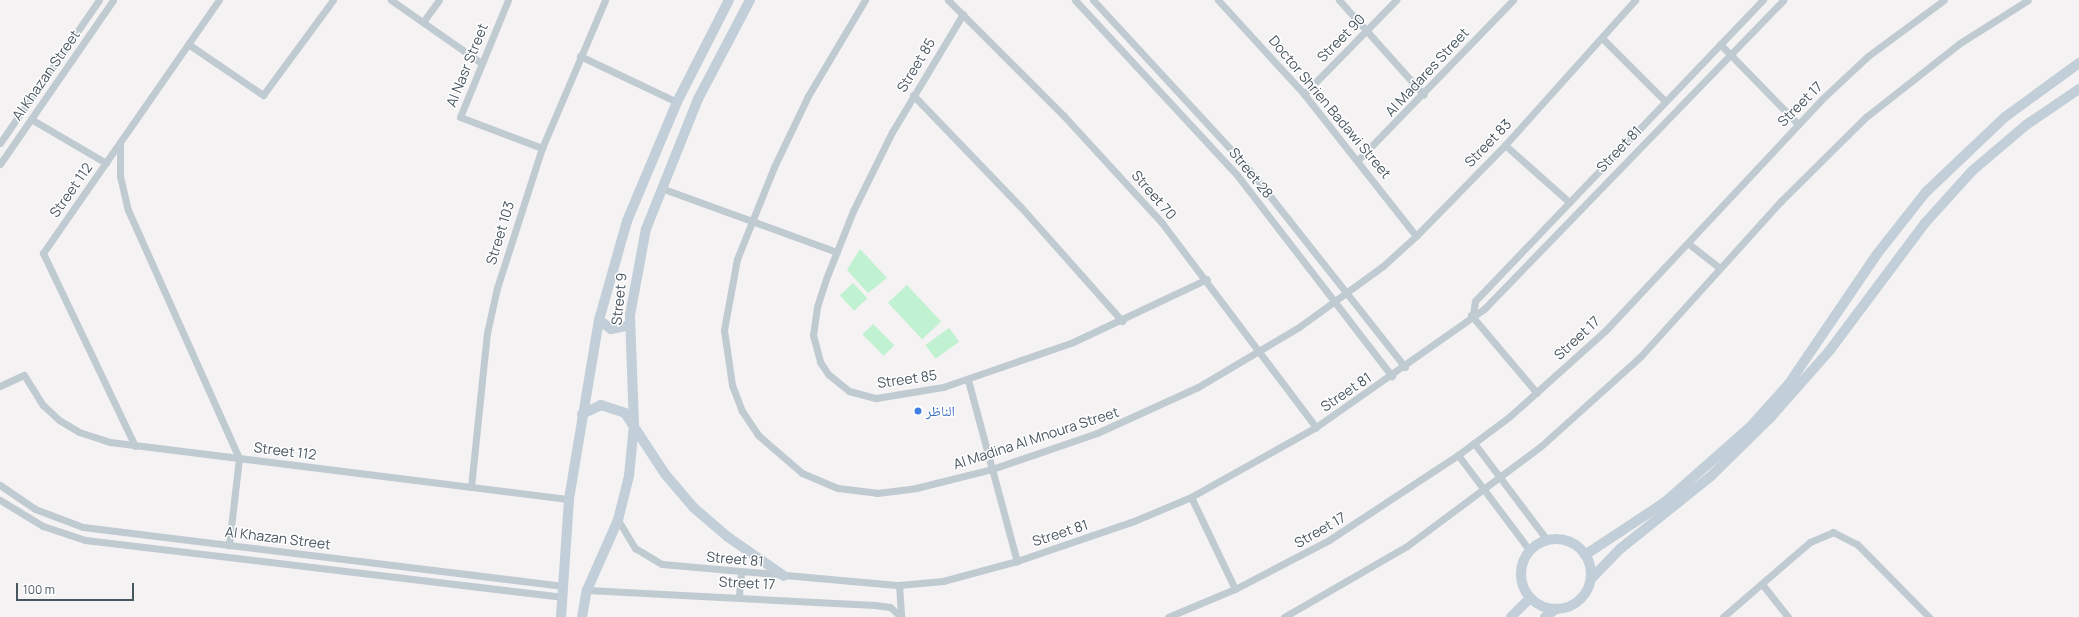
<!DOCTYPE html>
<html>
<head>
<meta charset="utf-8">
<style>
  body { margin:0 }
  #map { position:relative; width:2079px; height:617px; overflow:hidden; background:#f4f2f2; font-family:Manrope,"Noto Naskh Arabic",sans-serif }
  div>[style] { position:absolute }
  .green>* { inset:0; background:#c0f1d0; transform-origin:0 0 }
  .street>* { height:7px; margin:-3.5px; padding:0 3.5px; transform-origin:3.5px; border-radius:3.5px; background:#bfcad1 }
  .secondary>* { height:10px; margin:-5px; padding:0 5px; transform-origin:5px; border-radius:5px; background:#c2ced8 }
  .secondary>.ring { margin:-5px; padding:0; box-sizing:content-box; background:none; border:10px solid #c2ced8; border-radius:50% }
  .dots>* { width:11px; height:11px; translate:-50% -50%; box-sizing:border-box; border:2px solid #fff; border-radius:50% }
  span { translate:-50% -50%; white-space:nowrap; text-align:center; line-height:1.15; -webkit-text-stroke:3px #fff; paint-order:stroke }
  .street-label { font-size:14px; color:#485660 }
  .shop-label { font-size:14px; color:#366cbe }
  .left { translate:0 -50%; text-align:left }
  .scale { position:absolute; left:16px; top:583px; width:118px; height:18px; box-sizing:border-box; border:2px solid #485660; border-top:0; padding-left:5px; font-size:12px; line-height:14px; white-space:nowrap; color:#485660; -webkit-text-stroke:3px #fff; paint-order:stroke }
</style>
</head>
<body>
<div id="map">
  <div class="green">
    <div style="clip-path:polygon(860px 249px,887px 278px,868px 293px,847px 270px)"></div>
    <div style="left:853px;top:283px;width:21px;height:18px;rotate:47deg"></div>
    <div style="left:907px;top:285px;width:50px;height:26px;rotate:47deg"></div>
    <div style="left:873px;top:324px;width:30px;height:15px;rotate:45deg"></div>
    <div style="left:949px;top:328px;width:17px;height:29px;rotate:54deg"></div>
  </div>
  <div class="street">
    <div style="left:391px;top:0;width:108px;rotate:34.9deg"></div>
    <div style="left:508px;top:0;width:126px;rotate:112.3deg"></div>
    <div style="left:460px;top:117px;width:88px;rotate:20.7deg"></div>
    <div style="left:865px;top:0;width:112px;rotate:120.7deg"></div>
    <div style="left:808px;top:96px;width:79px;rotate:115.6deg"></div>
    <div style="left:774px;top:167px;width:99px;rotate:111.9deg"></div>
    <div style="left:737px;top:259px;width:72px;rotate:100.4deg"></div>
    <div style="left:724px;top:330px;width:56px;rotate:81.7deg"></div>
    <div style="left:732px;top:385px;width:28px;rotate:69deg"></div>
    <div style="left:742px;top:411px;width:29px;rotate:56deg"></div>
    <div style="left:758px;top:435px;width:58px;rotate:40.8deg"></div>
    <div style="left:802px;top:473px;width:39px;rotate:23deg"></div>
    <div style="left:838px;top:488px;width:39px;rotate:7deg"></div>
    <div style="left:877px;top:493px;width:39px;rotate:-7deg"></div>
    <div style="left:916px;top:488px;width:78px;rotate:-14deg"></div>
    <div style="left:992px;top:469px;width:111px;rotate:-18.9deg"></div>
    <div style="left:1097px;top:433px;width:111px;rotate:-24.5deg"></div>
    <div style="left:1198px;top:387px;width:117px;rotate:-30.7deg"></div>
    <div style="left:1299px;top:327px;width:104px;rotate:-36deg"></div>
    <div style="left:1383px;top:266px;width:45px;rotate:-42.3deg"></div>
    <div style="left:1416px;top:236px;width:127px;rotate:-45.6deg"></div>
    <div style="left:1505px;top:145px;width:195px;rotate:-48.1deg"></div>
    <div style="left:948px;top:0;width:164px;rotate:45deg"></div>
    <div style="left:1064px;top:116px;width:145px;rotate:47.5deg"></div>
    <div style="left:1162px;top:223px;width:256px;rotate:53deg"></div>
    <div style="left:1075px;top:0;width:238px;rotate:47.2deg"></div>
    <div style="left:1237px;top:175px;width:254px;rotate:52.4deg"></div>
    <div style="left:1093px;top:0;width:227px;rotate:47.3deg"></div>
    <div style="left:1247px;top:167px;width:255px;rotate:51.7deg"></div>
    <div style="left:1218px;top:0;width:127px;rotate:47.5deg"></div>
    <div style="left:1304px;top:94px;width:181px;rotate:51.7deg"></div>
    <div style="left:1339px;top:0;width:127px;rotate:48.2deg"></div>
    <div style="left:963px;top:14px;width:138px;rotate:121deg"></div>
    <div style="left:892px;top:132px;width:88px;rotate:116.3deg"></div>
    <div style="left:853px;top:211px;width:73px;rotate:111.7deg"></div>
    <div style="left:826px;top:279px;width:29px;rotate:108deg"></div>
    <div style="left:817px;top:307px;width:28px;rotate:98deg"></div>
    <div style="left:813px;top:335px;width:28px;rotate:75deg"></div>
    <div style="left:820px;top:362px;width:14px;rotate:56deg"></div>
    <div style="left:828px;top:374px;width:27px;rotate:39deg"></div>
    <div style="left:849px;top:391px;width:28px;rotate:15deg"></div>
    <div style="left:876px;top:398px;width:68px;rotate:-9.3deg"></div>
    <div style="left:943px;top:387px;width:135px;rotate:-19deg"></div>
    <div style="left:1071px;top:343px;width:150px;rotate:-25.2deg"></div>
    <div style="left:423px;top:22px;width:27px;rotate:-54deg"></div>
    <div style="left:1602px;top:38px;width:88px;rotate:45deg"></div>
    <div style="left:188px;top:44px;width:91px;rotate:34.2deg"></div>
    <div style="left:263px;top:95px;width:118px;rotate:-53.6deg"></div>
    <div style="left:1720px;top:44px;width:110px;rotate:45.7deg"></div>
    <div style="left:580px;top:56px;width:107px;rotate:25.4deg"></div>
    <div style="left:1304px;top:94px;width:132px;rotate:-45.6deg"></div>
    <div style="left:913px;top:95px;width:154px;rotate:46.1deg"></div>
    <div style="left:1020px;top:206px;width:154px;rotate:48.4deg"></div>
    <div style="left:31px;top:119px;width:87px;rotate:30.4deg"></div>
    <div style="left:0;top:143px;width:174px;rotate:-55.3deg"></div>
    <div style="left:120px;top:144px;width:32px;rotate:90deg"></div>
    <div style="left:120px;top:176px;width:35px;rotate:77deg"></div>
    <div style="left:128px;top:210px;width:272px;rotate:65.9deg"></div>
    <div style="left:239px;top:458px;width:88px;rotate:96.6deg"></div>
    <div style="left:1505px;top:145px;width:86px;rotate:41.7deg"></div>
    <div style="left:1358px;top:160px;width:223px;rotate:-45.9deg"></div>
    <div style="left:0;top:164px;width:199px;rotate:-55.4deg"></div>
    <div style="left:661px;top:188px;width:187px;rotate:20deg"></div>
    <div style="left:1689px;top:244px;width:39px;rotate:38deg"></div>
    <div style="left:1473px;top:314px;width:13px;rotate:-81deg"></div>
    <div style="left:1475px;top:301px;width:417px;rotate:-46.3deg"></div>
    <div style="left:1471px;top:315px;width:102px;rotate:49.8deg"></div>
    <div style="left:968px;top:380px;width:188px;rotate:74.9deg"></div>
    <div style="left:0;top:386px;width:26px;rotate:-25deg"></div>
    <div style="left:24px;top:375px;width:36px;rotate:58deg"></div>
    <div style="left:43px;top:405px;width:22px;rotate:43deg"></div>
    <div style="left:59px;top:420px;width:23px;rotate:31deg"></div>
    <div style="left:79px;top:432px;width:33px;rotate:18deg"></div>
    <div style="left:110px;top:442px;width:463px;rotate:7.1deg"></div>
    <div style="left:1474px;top:443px;width:121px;rotate:53deg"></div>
    <div style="left:135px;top:446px;width:214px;rotate:-115.5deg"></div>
    <div style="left:43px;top:253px;width:308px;rotate:-55.2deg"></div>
    <div style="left:1458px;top:455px;width:120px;rotate:53.1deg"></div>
    <div style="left:0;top:485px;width:42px;rotate:34.4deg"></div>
    <div style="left:35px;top:509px;width:51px;rotate:20.6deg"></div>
    <div style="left:83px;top:527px;width:484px;rotate:7deg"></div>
    <div style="left:471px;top:487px;width:155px;rotate:-84.1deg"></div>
    <div style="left:487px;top:333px;width:46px;rotate:-77.5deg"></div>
    <div style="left:497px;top:288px;width:147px;rotate:-72.2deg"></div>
    <div style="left:542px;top:148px;width:161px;rotate:-66.9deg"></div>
    <div style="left:1191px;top:497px;width:102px;rotate:64.4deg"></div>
    <div style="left:0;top:500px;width:50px;rotate:31.2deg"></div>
    <div style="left:43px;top:526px;width:44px;rotate:18.4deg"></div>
    <div style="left:85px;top:540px;width:480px;rotate:6.8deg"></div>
    <div style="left:618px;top:520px;width:33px;rotate:59deg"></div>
    <div style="left:635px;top:548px;width:31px;rotate:31deg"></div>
    <div style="left:662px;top:564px;width:238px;rotate:5.1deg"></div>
    <div style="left:899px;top:585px;width:44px;rotate:-5.2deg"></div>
    <div style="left:943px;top:581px;width:77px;rotate:-15.1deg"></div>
    <div style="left:1017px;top:561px;width:124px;rotate:-18.9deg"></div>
    <div style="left:1134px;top:521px;width:62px;rotate:-22.8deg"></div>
    <div style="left:1191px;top:497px;width:143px;rotate:-29.2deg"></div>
    <div style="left:1316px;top:427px;width:205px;rotate:-35.1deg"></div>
    <div style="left:1484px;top:309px;width:430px;rotate:-45.9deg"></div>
    <div style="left:1762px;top:584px;width:42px;rotate:51.8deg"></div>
    <div style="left:899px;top:585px;width:32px;rotate:86deg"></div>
    <div style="left:587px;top:590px;width:288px;rotate:3deg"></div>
    <div style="left:875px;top:605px;width:15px;rotate:8deg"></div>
    <div style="left:890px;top:607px;width:15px;rotate:42deg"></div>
    <div style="left:739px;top:595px;width:23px;rotate:-85deg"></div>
    <div style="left:1168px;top:617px;width:73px;rotate:-22.7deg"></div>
    <div style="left:1235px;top:589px;width:106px;rotate:-27.5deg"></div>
    <div style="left:1329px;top:540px;width:154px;rotate:-33.4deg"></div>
    <div style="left:1458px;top:455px;width:64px;rotate:-36.7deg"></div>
    <div style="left:1509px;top:417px;width:129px;rotate:-41.9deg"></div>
    <div style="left:1605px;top:331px;width:316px;rotate:-46.9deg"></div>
    <div style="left:1821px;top:100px;width:64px;rotate:-43.1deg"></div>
    <div style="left:1868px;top:56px;width:94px;rotate:-36.4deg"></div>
    <div style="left:1284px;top:617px;width:142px;rotate:-30deg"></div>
    <div style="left:1407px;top:546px;width:166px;rotate:-36.7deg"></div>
    <div style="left:1540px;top:447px;width:135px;rotate:-42deg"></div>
    <div style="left:1640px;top:357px;width:210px;rotate:-47.9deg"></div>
    <div style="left:1781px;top:201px;width:120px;rotate:-44.7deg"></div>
    <div style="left:1866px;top:117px;width:120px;rotate:-38.2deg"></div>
    <div style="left:1960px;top:43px;width:80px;rotate:-32.3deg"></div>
    <div style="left:1723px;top:617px;width:115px;rotate:-40.8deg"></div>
    <div style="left:1810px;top:542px;width:25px;rotate:-23deg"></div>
    <div style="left:1833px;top:532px;width:27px;rotate:27deg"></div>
    <div style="left:1857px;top:544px;width:103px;rotate:45.4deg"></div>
  </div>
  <div class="secondary">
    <div style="left:599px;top:320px;width:15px;rotate:37deg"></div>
    <div style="left:611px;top:329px;width:19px;rotate:-12deg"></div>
    <div style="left:582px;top:414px;width:21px;rotate:-25deg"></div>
    <div style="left:601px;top:405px;width:25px;rotate:18deg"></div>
    <div style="left:625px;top:413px;width:73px;rotate:56.7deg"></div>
    <div style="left:665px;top:474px;width:45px;rotate:49.5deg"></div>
    <div style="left:694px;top:508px;width:45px;rotate:40.5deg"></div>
    <div style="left:728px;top:537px;width:68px;rotate:34.9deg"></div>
    <div class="ring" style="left:1521px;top:539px;width:60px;height:60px"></div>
    <div style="left:1585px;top:555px;width:96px;rotate:-33.5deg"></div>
    <div style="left:1665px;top:502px;width:113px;rotate:-41.4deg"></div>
    <div style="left:1750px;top:427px;width:57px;rotate:-47.9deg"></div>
    <div style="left:1788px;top:385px;width:158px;rotate:-55.8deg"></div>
    <div style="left:1877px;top:254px;width:79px;rotate:-51.7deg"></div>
    <div style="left:1926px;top:192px;width:109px;rotate:-43.5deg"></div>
    <div style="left:2005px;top:117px;width:92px;rotate:-36.1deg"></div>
    <div style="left:1591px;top:579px;width:42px;rotate:-46deg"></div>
    <div style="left:1620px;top:549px;width:115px;rotate:-38.7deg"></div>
    <div style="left:1710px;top:477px;width:86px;rotate:-44.5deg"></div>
    <div style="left:1771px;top:417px;width:89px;rotate:-48.6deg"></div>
    <div style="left:1830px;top:350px;width:159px;rotate:-53.2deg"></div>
    <div style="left:1925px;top:223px;width:70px;rotate:-47.9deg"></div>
    <div style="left:1972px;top:171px;width:71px;rotate:-40.4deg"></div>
    <div style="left:2026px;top:125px;width:64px;rotate:-34.2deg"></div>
    <div style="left:561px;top:617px;width:118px;rotate:-86.1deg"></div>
    <div style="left:569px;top:499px;width:181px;rotate:-80.5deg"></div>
    <div style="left:599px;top:320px;width:103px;rotate:-74.2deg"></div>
    <div style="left:627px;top:221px;width:129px;rotate:-67.2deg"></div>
    <div style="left:677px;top:102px;width:114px;rotate:-63deg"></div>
    <div style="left:582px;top:617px;width:27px;rotate:-80deg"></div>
    <div style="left:587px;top:590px;width:77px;rotate:-66.1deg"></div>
    <div style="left:618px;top:520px;width:45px;rotate:-76deg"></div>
    <div style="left:629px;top:476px;width:51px;rotate:-84.4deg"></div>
    <div style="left:634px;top:425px;width:110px;rotate:-92.1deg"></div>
    <div style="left:630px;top:315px;width:87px;rotate:-79.5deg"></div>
    <div style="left:646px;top:229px;width:140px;rotate:-68.2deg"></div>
    <div style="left:698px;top:99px;width:112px;rotate:-62.3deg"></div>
    <div style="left:1511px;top:617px;width:27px;rotate:-45deg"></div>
    <div style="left:1545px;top:617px;width:14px;rotate:-36deg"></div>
  </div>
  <div class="dots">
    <div style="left:918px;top:411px;background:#3f7fe0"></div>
  </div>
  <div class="street-label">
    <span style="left:1341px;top:38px;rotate:-45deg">Street 90</span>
    <span style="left:467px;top:65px;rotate:-68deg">Al Nasr Street</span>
    <span style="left:916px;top:65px;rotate:-59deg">Street 85</span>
    <span style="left:1427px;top:72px;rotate:-47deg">Al Madares Street</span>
    <span style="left:46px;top:75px;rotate:-55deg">Al Khazan Street</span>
    <span style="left:1800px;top:104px;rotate:-45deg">Street 17</span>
    <span style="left:1330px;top:107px;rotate:50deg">Doctor Shrien Badawi Street</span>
    <span style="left:1488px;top:143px;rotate:-46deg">Street 83</span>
    <span style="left:1619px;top:149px;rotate:-46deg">Street 81</span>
    <span style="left:1251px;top:173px;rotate:51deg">Street 28</span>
    <span style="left:71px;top:190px;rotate:-55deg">Street 112</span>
    <span style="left:1154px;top:195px;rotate:49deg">Street 70</span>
    <span style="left:500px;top:233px;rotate:-73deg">Street 103</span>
    <span style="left:619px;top:299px;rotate:-84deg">Street 9</span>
    <span style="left:1577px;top:338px;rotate:-43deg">Street 17</span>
    <span style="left:907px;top:379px;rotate:-8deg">Street 85</span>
    <span style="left:1346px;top:392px;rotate:-34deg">Street 81</span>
    <span style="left:1036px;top:438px;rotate:-18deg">Al Madina Al Mnoura Street</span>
    <span style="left:285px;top:451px;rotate:7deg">Street 112</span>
    <span style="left:1320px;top:530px;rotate:-30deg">Street 17</span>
    <span style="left:1060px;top:533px;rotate:-18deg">Street 81</span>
    <span style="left:278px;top:538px;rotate:7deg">Al Khazan Street</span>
    <span style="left:735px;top:559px;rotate:5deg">Street 81</span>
    <span style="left:747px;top:583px;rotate:3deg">Street 17</span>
  </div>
  <div class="shop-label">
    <span class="left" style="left:926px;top:411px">الناظر</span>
  </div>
  <div class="scale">100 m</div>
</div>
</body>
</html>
